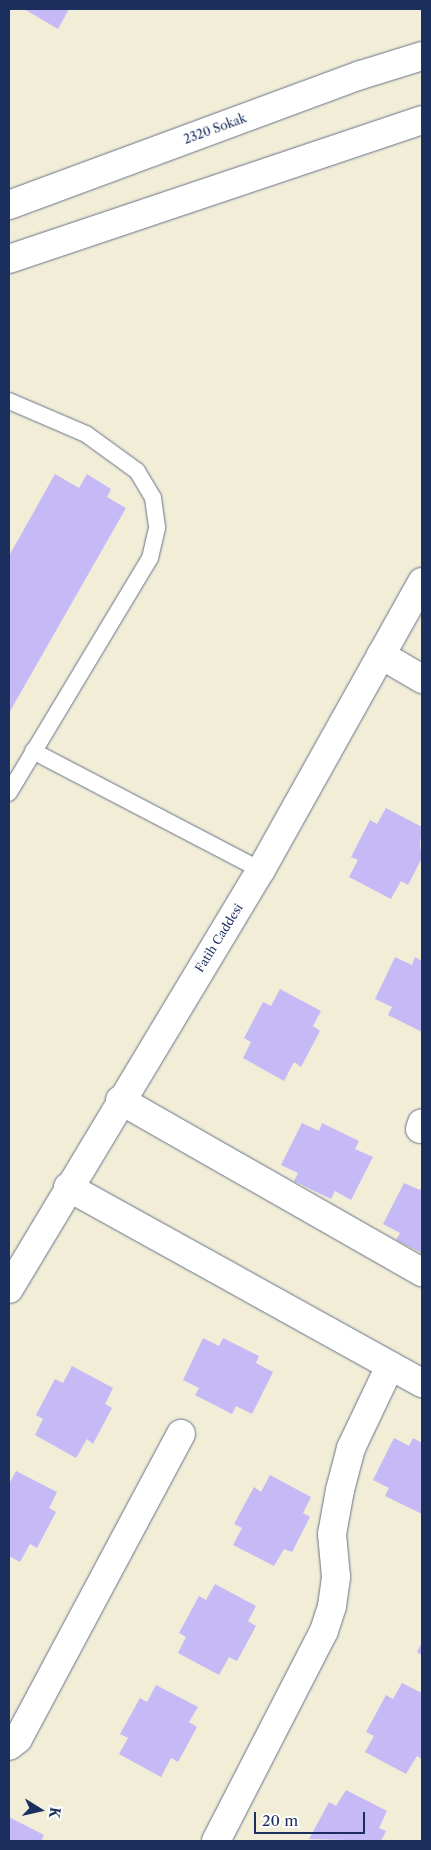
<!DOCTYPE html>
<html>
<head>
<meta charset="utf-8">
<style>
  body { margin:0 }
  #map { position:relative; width:431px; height:1850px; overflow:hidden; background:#f1edd7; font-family:"Libre Caslon Text",serif }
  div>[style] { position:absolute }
  .building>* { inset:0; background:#c5baf6 }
  .roads { filter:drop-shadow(0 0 1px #667288) drop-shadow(0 0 1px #667288) }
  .service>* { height:16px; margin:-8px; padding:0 8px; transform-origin:8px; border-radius:8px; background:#fff }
  .minor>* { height:28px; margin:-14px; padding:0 14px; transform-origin:14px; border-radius:14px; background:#fff }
  .tertiary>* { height:28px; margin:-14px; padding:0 14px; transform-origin:14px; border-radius:14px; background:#fff }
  span { translate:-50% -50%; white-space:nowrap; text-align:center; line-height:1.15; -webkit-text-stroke:4px #fff; paint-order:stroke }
  .street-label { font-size:12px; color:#1b2f5e }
  .frame { position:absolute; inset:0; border:10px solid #1b2f5e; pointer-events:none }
  .north { position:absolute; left:15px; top:1785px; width:50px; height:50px; -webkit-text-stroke:4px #fff; paint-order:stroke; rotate:100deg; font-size:14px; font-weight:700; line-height:20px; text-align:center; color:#1b2f5e }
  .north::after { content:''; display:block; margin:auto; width:18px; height:22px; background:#1b2f5e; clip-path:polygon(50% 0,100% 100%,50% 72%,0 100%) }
  .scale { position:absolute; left:254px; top:1812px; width:111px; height:22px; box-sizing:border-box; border:2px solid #1b2f5e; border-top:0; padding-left:6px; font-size:15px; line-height:18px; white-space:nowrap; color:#1b2f5e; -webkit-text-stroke:4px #fff; paint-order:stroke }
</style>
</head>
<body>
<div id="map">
  <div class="building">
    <div style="clip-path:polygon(24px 9px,69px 9px,58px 29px)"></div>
    <div style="clip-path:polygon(55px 474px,79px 488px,87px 474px,111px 489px,107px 497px,126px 508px,9px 713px,9px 556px)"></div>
    <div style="clip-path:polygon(386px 808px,422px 827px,420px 845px,422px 858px,408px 885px,401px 881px,391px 899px,349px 877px,358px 860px,351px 857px,370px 820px,377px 824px)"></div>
    <div style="clip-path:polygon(395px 957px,412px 965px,415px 957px,422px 961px,422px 1032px,388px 1015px,392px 1007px,375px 999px)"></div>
    <div style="clip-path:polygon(280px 989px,321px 1011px,313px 1026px,320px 1031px,301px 1067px,294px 1062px,284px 1081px,243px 1058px,251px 1042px,244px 1038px,263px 1002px,271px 1006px)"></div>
    <div style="clip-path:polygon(302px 1123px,319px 1131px,322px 1123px,359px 1141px,355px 1149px,373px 1157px,351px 1200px,335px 1191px,331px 1199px,294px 1181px,298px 1173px,281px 1165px)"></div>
    <div style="clip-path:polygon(404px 1183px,420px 1190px,422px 1186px,422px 1253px,396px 1240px,400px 1233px,383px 1224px)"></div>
    <div style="clip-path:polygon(203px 1338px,219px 1346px,223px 1338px,259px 1356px,256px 1363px,273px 1372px,252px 1414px,236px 1406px,232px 1414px,195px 1395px,199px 1388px,183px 1380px)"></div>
    <div style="clip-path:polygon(72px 1366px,113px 1388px,105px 1404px,112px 1408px,93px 1444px,87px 1439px,76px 1458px,35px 1435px,43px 1419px,36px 1415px,55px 1379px,63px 1383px)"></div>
    <div style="clip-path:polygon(394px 1438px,409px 1446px,413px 1438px,422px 1443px,422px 1514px,385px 1496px,389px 1488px,373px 1480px)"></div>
    <div style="clip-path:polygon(16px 1471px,57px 1492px,49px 1508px,56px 1512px,37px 1548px,30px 1544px,20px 1562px,9px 1556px,9px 1484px)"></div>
    <div style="clip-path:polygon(270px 1475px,311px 1497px,303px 1513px,310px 1517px,292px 1552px,284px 1549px,274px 1566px,233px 1545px,242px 1528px,234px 1524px,254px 1487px,261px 1492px)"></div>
    <div style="clip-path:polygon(215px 1584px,256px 1606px,248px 1621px,256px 1626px,237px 1661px,229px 1657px,219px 1675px,178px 1653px,186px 1637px,179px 1633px,199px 1596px,206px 1600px)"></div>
    <div style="clip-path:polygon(422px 1642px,422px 1655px,417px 1652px)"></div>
    <div style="clip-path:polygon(402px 1683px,422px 1693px,422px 1759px,417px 1756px,406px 1774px,365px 1752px,374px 1736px,366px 1732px,386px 1695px,393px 1699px)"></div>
    <div style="clip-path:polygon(156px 1685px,198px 1707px,189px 1722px,197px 1727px,178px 1762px,171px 1758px,161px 1777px,119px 1754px,128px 1738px,120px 1734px,140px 1698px,147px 1702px)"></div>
    <div style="clip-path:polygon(346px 1790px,387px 1811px,379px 1828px,386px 1831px,381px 1841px,309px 1839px,329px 1802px,336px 1806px)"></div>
    <div style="clip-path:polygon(9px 1817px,44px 1835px,41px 1841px,9px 1841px)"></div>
  </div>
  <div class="roads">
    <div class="service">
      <div style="left:9px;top:401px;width:84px;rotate:23.2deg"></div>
      <div style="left:86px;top:434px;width:63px;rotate:36deg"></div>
      <div style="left:137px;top:471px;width:31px;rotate:59deg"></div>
      <div style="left:153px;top:498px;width:30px;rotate:82deg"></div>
      <div style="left:157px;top:528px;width:31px;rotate:103deg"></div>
      <div style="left:150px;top:558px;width:274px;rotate:121deg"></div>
      <div style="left:33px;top:751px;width:257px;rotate:27.6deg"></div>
    </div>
    <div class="minor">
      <div style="left:381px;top:655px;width:48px;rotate:30.3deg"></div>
      <div style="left:120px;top:1100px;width:348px;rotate:29.7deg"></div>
      <div style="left:420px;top:1129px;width:6px;rotate:-72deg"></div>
      <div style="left:68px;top:1187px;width:405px;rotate:29deg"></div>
      <div style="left:9px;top:1746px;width:11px;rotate:-38deg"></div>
      <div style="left:18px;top:1739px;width:346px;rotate:-61.9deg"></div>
      <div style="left:216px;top:1841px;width:236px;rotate:-62.8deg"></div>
      <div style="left:324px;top:1631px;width:26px;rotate:-72deg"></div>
      <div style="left:332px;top:1606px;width:29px;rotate:-82deg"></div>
      <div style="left:336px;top:1577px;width:43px;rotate:-95.3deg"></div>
      <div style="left:332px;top:1534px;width:45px;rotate:-79.7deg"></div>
      <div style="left:340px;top:1490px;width:43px;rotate:-75.3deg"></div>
      <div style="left:351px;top:1448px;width:91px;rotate:-64.6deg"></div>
    </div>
    <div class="tertiary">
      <div style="left:9px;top:205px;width:375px;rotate:-20.3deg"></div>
      <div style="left:361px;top:75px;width:64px;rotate:-17.3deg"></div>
      <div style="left:9px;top:259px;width:436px;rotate:-18.6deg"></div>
      <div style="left:9px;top:1289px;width:489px;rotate:-59deg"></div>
      <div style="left:261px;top:870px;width:330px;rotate:-60.8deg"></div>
    </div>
  </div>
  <div class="street-label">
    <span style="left:215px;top:129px;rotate:-20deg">2320 Sokak</span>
    <span style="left:219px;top:938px;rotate:-58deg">Fatih Caddesi</span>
  </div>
  <div class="frame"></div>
  <div class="north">K</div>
  <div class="scale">20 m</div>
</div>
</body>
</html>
